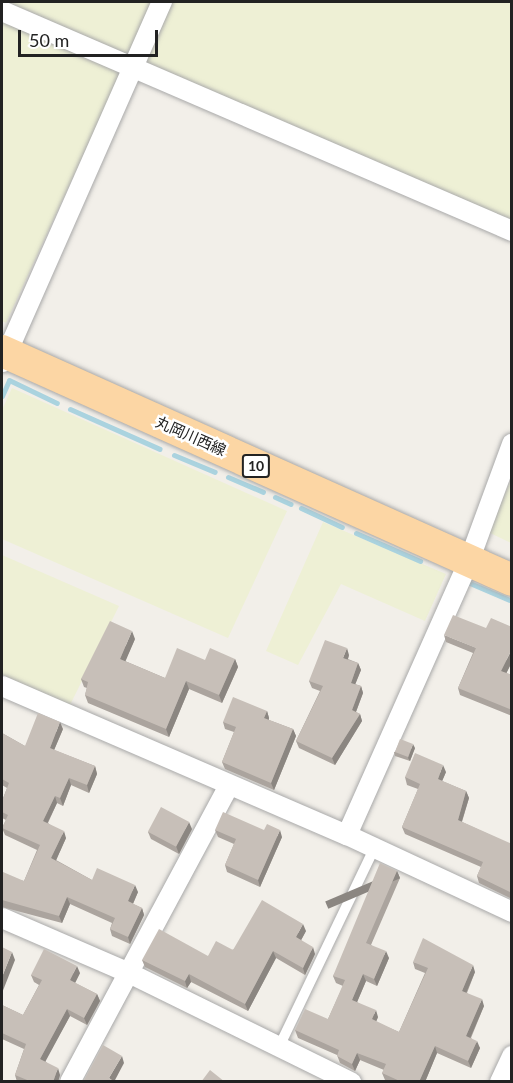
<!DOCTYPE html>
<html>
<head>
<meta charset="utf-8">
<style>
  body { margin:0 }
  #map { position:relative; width:513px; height:1083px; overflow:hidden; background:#f2efe9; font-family:Lato,"Noto Sans JP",sans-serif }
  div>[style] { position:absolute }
  .farmland>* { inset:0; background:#eef0d5 }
  .stream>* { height:5px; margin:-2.5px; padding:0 2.5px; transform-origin:2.5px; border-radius:2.5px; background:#aad3df }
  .roads { filter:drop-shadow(0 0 2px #a9a9a9) drop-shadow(0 0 2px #a9a9a9) }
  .lane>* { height:10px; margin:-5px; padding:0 5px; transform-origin:5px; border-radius:5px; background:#fff }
  .street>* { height:20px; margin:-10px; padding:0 10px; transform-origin:10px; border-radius:10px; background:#fff }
  .primary>* { height:32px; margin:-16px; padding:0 16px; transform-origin:16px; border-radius:16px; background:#fcd6a4 }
  .wall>* { inset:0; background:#aba49e }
  .shaded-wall>* { inset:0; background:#8b8681; transform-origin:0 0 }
  .building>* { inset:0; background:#c7bfb8; transform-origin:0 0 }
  span { translate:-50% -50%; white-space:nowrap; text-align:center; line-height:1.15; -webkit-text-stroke:5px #fff; paint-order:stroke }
  .shield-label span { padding:2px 4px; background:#fff; border:2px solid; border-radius:4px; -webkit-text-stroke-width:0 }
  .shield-label { font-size:14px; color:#222; font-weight:700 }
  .street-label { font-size:15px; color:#222 }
  .frame { position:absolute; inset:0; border:3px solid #222; pointer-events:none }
  .scale { position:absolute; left:18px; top:30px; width:140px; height:27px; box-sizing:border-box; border:3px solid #222; border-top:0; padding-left:8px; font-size:18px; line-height:21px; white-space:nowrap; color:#222; -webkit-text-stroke:4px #fff; paint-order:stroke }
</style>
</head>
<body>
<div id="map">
  <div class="farmland">
    <div style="clip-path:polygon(8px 2px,153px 2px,129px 56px)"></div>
    <div style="clip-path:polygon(169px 2px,511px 2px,511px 222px,142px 62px)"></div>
    <div style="clip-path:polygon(2px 19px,121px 73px,6px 323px,2px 321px)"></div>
    <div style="clip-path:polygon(12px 388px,287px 511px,228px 638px,2px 539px,2px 410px)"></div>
    <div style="clip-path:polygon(511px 480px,511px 543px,488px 532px)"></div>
    <div style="clip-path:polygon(323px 522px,446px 574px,425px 621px,341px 584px,298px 665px,266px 651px)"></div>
    <div style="clip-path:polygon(2px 555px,119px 606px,70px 705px,2px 675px)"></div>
  </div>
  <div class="stream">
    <div style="left:2px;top:396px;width:17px;rotate:-66deg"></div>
    <div style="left:9px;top:380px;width:53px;rotate:25.6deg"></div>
    <div style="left:70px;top:409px;width:98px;rotate:24deg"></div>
    <div style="left:174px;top:455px;width:44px;rotate:22.5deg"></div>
    <div style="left:228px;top:477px;width:38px;rotate:23deg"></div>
    <div style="left:275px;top:497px;width:17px;rotate:24deg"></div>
    <div style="left:301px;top:508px;width:45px;rotate:24.9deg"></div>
    <div style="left:356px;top:533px;width:70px;rotate:23.6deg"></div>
    <div style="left:465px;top:581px;width:51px;rotate:23.1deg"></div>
  </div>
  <div class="roads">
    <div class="lane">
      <div style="left:279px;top:1047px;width:220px;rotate:-64.4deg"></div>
    </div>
    <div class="street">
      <div style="left:2px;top:11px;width:555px;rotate:23.33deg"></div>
      <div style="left:3px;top:362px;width:394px;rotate:-66.2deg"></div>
      <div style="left:2px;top:686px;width:376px;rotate:23.4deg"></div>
      <div style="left:347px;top:835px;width:182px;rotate:25deg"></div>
      <div style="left:347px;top:835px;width:300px;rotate:-66deg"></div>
      <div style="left:469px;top:561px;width:125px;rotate:-69.8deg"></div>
      <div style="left:2px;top:918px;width:136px;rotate:23.4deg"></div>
      <div style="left:127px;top:972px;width:250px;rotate:26.2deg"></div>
      <div style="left:70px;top:1082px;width:337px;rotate:-61.8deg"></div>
      <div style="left:500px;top:1082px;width:29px;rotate:-65deg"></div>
    </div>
    <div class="primary">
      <div style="left:2px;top:351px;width:559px;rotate:24.18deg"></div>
    </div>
  </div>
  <div class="wall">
    <div style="clip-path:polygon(444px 635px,512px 662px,506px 673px,512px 675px,512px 716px,460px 695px,458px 688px,473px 653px,446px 642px)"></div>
    <div style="clip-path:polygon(135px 639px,125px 661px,165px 678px,205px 660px,235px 659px,238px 667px,222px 703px,189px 689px,169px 737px,88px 703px,85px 695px,87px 688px,84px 687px,81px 679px)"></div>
    <div style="clip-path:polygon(349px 655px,348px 659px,358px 663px,361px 670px,355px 684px,361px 686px,363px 693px,356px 712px,360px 714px,362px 721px,335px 765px,299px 748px,296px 741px,320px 691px,312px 688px,309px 681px)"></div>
    <div style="clip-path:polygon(267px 711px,269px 718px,269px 720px,293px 729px,296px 736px,274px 790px,225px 769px,222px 762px,234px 732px,225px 729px,223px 722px)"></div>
    <div style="clip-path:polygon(63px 729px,54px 750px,95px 766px,97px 774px,89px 793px,71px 785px,63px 806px,57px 803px,48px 823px,66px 838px,56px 860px,92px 880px,138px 892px,133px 904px,142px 908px,144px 915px,130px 944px,112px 936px,110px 929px,112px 923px,70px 904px,62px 923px,2px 907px,2px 876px,24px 881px,37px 850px,5px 835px,2px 828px,6px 820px,2px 818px,2px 801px,7px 788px,2px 785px,2px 733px,25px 746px)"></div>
    <div style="clip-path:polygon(415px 748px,410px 761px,395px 756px,394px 752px)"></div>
    <div style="clip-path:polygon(446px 772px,442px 781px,466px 791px,469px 798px,462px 822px,512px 845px,512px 899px,479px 883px,477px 876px,481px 867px,405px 834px,402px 827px,418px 789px,407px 785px,405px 777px)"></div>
    <div style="clip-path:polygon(192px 829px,179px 854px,151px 839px,148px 832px)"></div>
    <div style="clip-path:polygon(215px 830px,282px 837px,260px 887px,227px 872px,225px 865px,234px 844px,218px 837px)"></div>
    <div style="clip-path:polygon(397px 871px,400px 878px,371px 945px,389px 958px,377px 986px,366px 981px,357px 1002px,378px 1017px,376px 1022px,399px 1032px,425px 973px,415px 969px,413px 962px,475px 972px,467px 993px,484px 1006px,471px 1038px,480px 1048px,471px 1068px,437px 1053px,425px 1082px,389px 1082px,385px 1080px,382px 1073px,384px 1070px,360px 1060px,355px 1071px,340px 1063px,337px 1055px,298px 1038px,295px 1030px,328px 1019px,343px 986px,336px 983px,333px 976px)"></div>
    <div style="clip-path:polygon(306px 931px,301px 940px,315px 954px,305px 975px,276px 958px,248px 1011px,191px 982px,187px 988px,145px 967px,142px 960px,208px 956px)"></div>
    <div style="clip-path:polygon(80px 973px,75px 983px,97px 994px,100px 1001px,87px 1025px,70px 1016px,45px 1061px,60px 1075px,58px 1082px,17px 1082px,15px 1075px,24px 1049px,2px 1039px,2px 1005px,23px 1015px,39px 985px,34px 982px,31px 975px)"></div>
  </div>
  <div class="shaded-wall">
    <div style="clip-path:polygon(132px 631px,135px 639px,123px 667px,120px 659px)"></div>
    <div style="clip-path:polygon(347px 648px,349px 655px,346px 665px,343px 658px)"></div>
    <div style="clip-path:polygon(512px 649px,512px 662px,504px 678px,501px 671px)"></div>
    <div style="clip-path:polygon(235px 659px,238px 667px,222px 703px,219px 695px)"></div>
    <div style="clip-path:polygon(358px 663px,361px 670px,353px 690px,351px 683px)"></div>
    <div style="clip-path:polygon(186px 681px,189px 689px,169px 737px,166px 729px)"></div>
    <div style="clip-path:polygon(361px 686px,363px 693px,354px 717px,352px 710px)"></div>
    <div style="clip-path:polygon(267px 711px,269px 718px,267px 725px,264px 718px)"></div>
    <div style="clip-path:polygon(360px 714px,362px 721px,335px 765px,332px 758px)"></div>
    <div style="clip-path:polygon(60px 722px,63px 729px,52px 755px,50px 748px)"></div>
    <div style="clip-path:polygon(293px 729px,296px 736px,274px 790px,271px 783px)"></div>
    <div style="clip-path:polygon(413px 744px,415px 748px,410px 761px,408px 758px)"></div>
    <div style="clip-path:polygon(443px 765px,446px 772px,440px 786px,438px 779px)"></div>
    <div style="clip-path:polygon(95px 766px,97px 774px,89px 793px,87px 785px)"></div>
    <div style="clip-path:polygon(69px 778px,71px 785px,63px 806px,60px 798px)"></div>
    <div style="clip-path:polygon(466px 791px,469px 798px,460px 827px,458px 820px)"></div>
    <div style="clip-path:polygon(55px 796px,57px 803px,45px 828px,43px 821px)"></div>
    <div style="clip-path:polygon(189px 822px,192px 829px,179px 854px,176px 846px)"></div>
    <div style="clip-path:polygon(280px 830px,282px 837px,260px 887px,258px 880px)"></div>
    <div style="clip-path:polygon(64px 831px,66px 838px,54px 865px,51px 858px)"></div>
    <div style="left:397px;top:871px;width:8px;height:78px;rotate:67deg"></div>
    <div style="clip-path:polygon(135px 885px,138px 892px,131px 908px,128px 901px)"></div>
    <div style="clip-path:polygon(67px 897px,70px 904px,62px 923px,59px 916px)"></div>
    <div style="clip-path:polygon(142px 908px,144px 915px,130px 944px,128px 937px)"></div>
    <div style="clip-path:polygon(303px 924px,306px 931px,299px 944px,296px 937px)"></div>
    <div style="clip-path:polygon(313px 947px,315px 954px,305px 975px,303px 968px)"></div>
    <div style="clip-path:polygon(273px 951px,276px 958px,248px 1011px,245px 1004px)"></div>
    <div style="clip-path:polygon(386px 951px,389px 958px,377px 986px,374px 979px)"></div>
    <div style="clip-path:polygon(12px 952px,15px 960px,2px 993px,2px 977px)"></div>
    <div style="clip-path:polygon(473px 965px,475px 972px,464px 998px,462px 991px)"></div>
    <div style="clip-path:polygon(77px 966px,80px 973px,73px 987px,70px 980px)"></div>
    <div style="clip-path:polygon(189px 974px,191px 982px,187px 988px,185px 981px)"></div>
    <div style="clip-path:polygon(363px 974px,366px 981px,355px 1007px,352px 1000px)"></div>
    <div style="clip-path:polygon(97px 994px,100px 1001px,87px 1025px,84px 1018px)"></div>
    <div style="clip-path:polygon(482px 999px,484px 1006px,468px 1043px,466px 1036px)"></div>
    <div style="clip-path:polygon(67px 1009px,70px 1016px,43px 1066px,40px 1059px)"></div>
    <div style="clip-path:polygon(376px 1010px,378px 1017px,374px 1026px,372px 1019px)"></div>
    <div style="clip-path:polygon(477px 1041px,480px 1048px,471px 1068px,468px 1061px)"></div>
    <div style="clip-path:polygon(435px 1046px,437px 1053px,425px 1082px,419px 1082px)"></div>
    <div style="clip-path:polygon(357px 1053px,360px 1060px,355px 1071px,352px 1064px)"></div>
    <div style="clip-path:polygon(122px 1056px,124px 1063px,114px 1082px,109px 1078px)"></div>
    <div style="clip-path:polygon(58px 1068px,60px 1075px,58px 1082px,53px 1082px)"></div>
  </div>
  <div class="building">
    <div style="clip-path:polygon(453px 615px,486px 628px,491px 618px,512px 627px,512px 649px,501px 671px,512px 675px,512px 710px,458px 688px,476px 648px,444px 635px)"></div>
    <div style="clip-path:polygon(110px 621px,132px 631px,120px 659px,165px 678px,177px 648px,205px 660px,210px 648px,235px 659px,219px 695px,186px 681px,166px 729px,85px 695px,88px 682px,81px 679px)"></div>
    <div style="clip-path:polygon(325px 640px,347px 648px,343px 658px,358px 663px,351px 683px,361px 686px,352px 710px,360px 714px,332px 758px,296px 741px,323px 686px,309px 681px)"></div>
    <div style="clip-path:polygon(233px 697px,267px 711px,264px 718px,293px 729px,271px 783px,222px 762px,236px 727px,223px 722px)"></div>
    <div style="clip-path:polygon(38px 713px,60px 722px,50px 748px,95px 766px,87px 785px,69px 778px,60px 798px,55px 796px,43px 821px,64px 831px,51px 858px,92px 880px,97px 868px,135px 885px,128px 901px,142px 908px,128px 937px,110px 929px,115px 918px,67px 897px,59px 916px,2px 900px,2px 876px,3px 872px,24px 881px,40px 845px,2px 828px,8px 815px,2px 812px,2px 801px,9px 783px,2px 779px,2px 733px,25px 746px)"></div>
    <div style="left:400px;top:739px;width:14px;height:14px;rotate:21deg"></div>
    <div style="clip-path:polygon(415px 753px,443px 765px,438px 779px,466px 791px,458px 820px,512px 844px,512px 893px,477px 876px,483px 862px,402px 827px,420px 784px,405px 777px)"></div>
    <div style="left:161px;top:807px;width:32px;height:28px;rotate:28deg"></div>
    <div style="clip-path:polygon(223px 812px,264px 830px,267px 824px,280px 830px,258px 880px,225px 865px,236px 839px,215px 830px)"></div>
    <div style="clip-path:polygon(380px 863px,397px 871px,366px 943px,386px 951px,374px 979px,363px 974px,352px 1000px,376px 1010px,372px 1019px,399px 1032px,428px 968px,413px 962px,423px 938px,473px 965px,462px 991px,482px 999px,466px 1036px,477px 1041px,468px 1061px,435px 1046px,419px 1082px,402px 1082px,382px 1073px,386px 1064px,357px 1053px,352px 1064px,337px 1056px,339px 1050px,295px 1030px,305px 1009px,328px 1019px,345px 980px,333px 976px)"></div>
    <div style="clip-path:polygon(262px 900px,303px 924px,296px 937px,313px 947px,303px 968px,273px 951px,245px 1004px,189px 974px,185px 981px,142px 960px,159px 929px,208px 956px,216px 941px,233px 950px)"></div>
    <div style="clip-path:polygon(2px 947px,12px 952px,2px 977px)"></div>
    <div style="clip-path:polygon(44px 949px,77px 966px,70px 980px,97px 994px,84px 1018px,67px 1009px,40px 1059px,58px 1068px,53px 1082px,32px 1082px,15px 1075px,26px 1044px,2px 1033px,2px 1005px,23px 1015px,42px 980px,31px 975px)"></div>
    <div style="clip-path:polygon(103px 1045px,122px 1056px,109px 1078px,115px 1082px,83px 1082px)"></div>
    <div style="clip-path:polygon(210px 1070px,225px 1082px,201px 1082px)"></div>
  </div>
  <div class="shield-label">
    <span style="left:256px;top:466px">10</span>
  </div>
  <div class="street-label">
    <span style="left:191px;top:436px;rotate:24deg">丸岡川西線</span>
  </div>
  <div class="frame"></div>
  <div class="scale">50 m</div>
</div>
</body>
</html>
